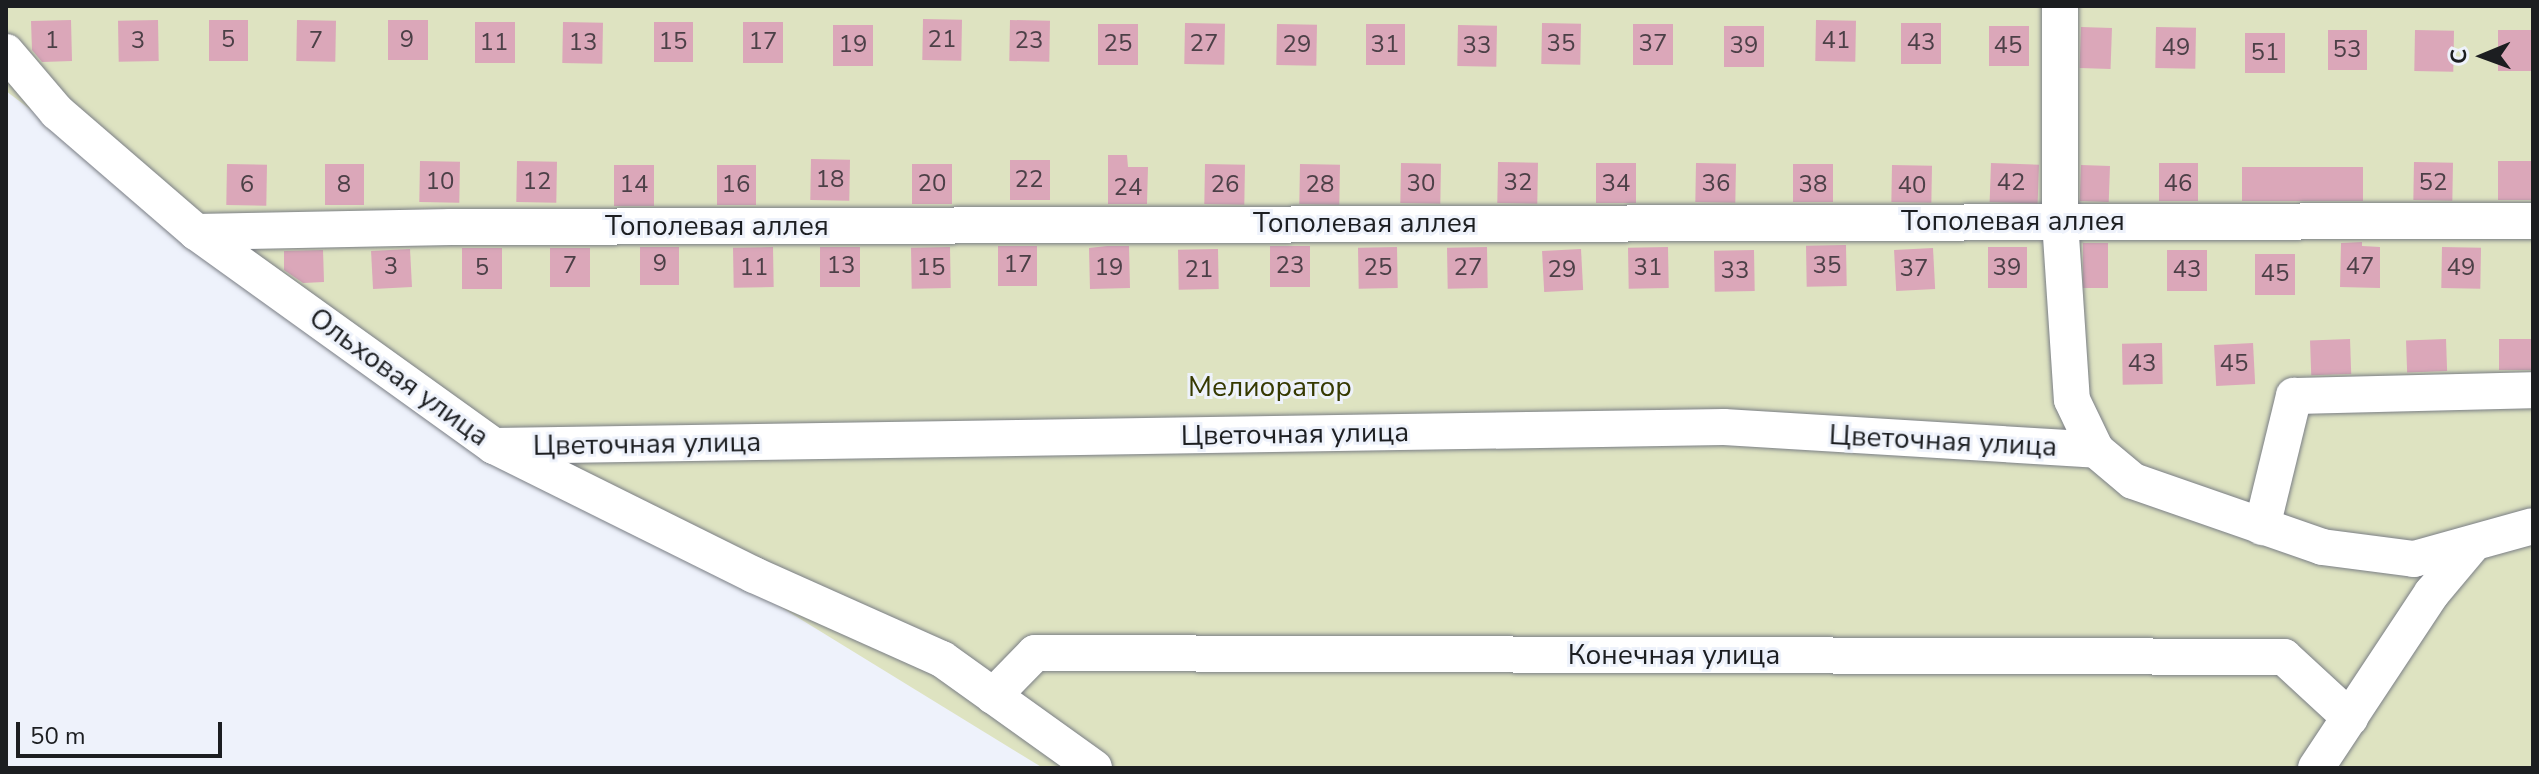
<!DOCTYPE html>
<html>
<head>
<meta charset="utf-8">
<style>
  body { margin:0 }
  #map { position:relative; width:2539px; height:774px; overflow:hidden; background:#eef2fb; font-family:"Nunito Sans",sans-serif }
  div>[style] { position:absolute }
  .green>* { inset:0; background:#dee3c1 }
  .building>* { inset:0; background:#dba7b9; transform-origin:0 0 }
  .roads { filter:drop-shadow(0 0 2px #7a7e85) drop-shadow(0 0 2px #7a7e85) }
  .minor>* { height:36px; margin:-18px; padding:0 18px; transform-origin:18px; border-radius:18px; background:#fff }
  span { translate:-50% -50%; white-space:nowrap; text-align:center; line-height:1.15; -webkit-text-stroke:6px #eef2fb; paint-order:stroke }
  .number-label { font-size:24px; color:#4c4047 }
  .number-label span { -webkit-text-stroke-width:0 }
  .street-label { font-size:28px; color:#1c1e21 }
  .park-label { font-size:28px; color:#363900 }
  .frame { position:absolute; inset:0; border:8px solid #1c1e21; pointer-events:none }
  .north { position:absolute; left:2443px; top:16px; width:80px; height:80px; -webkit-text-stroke:6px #eef2fb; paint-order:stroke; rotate:269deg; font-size:22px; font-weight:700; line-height:32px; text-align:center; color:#1c1e21 }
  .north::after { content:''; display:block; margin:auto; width:28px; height:36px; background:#1c1e21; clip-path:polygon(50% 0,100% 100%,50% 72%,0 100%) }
  .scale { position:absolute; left:16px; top:722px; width:206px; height:36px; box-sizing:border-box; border:4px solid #1c1e21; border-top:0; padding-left:10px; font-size:24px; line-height:28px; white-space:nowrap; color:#1c1e21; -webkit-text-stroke:6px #eef2fb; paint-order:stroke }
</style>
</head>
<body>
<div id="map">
  <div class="green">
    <div style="clip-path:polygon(6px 6px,2533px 6px,2533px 768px,1043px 768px,287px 304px,6px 91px)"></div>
  </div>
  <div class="building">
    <div style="left:923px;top:19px;width:39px;height:41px;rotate:1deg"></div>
    <div style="clip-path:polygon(71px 20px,72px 61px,42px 62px,32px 50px,31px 21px)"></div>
    <div style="left:158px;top:20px;width:41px;height:40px;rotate:89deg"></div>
    <div style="left:209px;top:20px;width:39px;height:41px"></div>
    <div style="left:297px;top:20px;width:39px;height:41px;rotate:1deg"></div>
    <div style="left:388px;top:20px;width:40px;height:40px"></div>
    <div style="left:1010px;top:20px;width:40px;height:41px;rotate:1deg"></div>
    <div style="left:1816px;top:20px;width:40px;height:41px;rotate:1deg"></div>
    <div style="left:475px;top:22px;width:40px;height:41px"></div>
    <div style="left:563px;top:22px;width:40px;height:41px;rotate:1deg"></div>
    <div style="left:654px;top:22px;width:39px;height:40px"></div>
    <div style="left:743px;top:22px;width:40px;height:41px"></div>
    <div style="left:1185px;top:23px;width:40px;height:41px;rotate:1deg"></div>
    <div style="left:1542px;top:23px;width:39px;height:41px;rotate:1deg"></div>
    <div style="left:1901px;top:23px;width:40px;height:41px"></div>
    <div style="left:1098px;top:24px;width:40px;height:41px"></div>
    <div style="left:1277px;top:24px;width:40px;height:41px;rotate:1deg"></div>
    <div style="left:1366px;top:24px;width:39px;height:41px"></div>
    <div style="left:1633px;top:24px;width:40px;height:41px"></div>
    <div style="left:833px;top:25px;width:40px;height:41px"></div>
    <div style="left:1458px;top:25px;width:39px;height:41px;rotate:1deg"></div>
    <div style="left:1724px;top:26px;width:40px;height:41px"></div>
    <div style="left:1989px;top:26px;width:40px;height:40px"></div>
    <div style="left:2081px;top:27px;width:31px;height:41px;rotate:2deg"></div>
    <div style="left:2156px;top:27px;width:40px;height:41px;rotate:1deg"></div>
    <div style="left:2328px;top:30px;width:39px;height:40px"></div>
    <div style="left:2415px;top:30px;width:39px;height:41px;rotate:1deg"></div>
    <div style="left:2498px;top:30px;width:35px;height:41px"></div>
    <div style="left:2245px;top:33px;width:40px;height:40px"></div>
    <div style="clip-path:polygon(1108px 155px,1127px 155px,1128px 167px,1148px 167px,1147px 204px,1108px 204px)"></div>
    <div style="left:811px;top:159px;width:39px;height:41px;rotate:1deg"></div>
    <div style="left:1010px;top:160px;width:40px;height:40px"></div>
    <div style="left:420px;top:161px;width:40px;height:41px;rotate:1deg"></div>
    <div style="left:517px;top:161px;width:40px;height:41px;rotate:1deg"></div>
    <div style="left:2498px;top:161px;width:35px;height:39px"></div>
    <div style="left:1498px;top:162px;width:40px;height:41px;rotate:1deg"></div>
    <div style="left:2414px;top:162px;width:39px;height:38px;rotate:1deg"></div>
    <div style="left:1401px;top:163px;width:40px;height:40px;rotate:1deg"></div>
    <div style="left:1596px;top:163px;width:40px;height:40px"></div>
    <div style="left:1696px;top:163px;width:40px;height:39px;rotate:1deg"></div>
    <div style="left:1991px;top:163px;width:48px;height:39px;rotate:2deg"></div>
    <div style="left:2159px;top:163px;width:39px;height:38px"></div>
    <div style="left:227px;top:164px;width:40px;height:41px;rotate:1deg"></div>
    <div style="left:325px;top:164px;width:39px;height:41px"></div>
    <div style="left:912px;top:164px;width:40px;height:40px"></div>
    <div style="left:1205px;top:164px;width:40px;height:40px;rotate:1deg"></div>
    <div style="left:1300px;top:164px;width:40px;height:40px;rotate:1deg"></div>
    <div style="left:1793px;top:164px;width:40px;height:38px"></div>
    <div style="left:614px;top:165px;width:40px;height:41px"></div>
    <div style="left:717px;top:165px;width:39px;height:40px"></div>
    <div style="left:1892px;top:165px;width:40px;height:37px;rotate:1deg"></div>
    <div style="left:2081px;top:165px;width:29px;height:36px;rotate:2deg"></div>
    <div style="left:2242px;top:167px;width:121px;height:34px"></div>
    <div style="clip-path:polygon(2362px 242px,2362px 246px,2380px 247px,2380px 288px,2340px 287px,2341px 243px)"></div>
    <div style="left:2083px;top:243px;width:25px;height:45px"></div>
    <div style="left:1846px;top:245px;width:41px;height:40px;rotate:89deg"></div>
    <div style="left:998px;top:246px;width:39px;height:40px"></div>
    <div style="clip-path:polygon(1107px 246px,1129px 246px,1130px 288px,1090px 289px,1089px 248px)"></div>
    <div style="left:1270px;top:246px;width:40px;height:41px"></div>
    <div style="left:640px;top:247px;width:39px;height:38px"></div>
    <div style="left:773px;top:247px;width:40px;height:40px;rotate:89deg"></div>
    <div style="left:820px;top:247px;width:40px;height:40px"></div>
    <div style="left:950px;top:247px;width:41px;height:39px;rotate:89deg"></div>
    <div style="left:1397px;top:247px;width:41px;height:39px;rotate:89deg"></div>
    <div style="left:1487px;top:247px;width:41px;height:40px;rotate:89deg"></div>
    <div style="left:1668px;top:247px;width:41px;height:40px;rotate:89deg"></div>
    <div style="left:1988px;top:247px;width:39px;height:41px"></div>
    <div style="left:2442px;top:247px;width:39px;height:41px;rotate:1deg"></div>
    <div style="left:462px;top:248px;width:40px;height:41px"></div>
    <div style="left:550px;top:248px;width:40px;height:39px"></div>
    <div style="left:1933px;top:248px;width:41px;height:39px;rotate:87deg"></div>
    <div style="left:410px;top:249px;width:38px;height:39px;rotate:87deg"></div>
    <div style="left:1218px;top:249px;width:40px;height:40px;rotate:89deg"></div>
    <div style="left:1581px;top:249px;width:41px;height:39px;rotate:87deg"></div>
    <div style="clip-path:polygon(323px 250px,324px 282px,303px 283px,284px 270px,284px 251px)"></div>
    <div style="left:1754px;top:250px;width:41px;height:40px;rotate:89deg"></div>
    <div style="left:2167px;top:250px;width:40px;height:41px"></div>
    <div style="left:2255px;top:254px;width:40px;height:41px"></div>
    <div style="left:2350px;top:339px;width:35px;height:40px;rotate:88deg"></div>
    <div style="left:2446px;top:339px;width:32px;height:40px;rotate:88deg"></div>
    <div style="left:2499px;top:339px;width:34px;height:31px"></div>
    <div style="left:2162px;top:343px;width:41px;height:40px;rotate:89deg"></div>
    <div style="left:2253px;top:343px;width:41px;height:39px;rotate:87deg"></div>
  </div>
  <div class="roads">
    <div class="minor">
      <div style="left:2060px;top:6px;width:215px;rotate:90deg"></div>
      <div style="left:2060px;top:221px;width:179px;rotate:86.2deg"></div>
      <div style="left:2072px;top:400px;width:55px;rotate:64.4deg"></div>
      <div style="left:2096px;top:450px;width:48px;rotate:40deg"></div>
      <div style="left:2133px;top:481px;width:200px;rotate:19.2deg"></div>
      <div style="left:2322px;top:547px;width:93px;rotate:7.4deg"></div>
      <div style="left:2414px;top:559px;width:123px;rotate:-15.5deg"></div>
      <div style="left:6px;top:52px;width:79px;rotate:49.6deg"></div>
      <div style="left:57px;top:112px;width:184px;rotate:40.8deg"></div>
      <div style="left:196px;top:232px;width:367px;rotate:35.7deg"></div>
      <div style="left:494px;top:446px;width:290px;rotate:26.4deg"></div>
      <div style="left:754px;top:575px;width:206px;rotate:24.1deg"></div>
      <div style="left:942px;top:659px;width:187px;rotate:35.6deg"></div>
      <div style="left:196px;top:232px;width:255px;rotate:-1.1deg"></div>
      <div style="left:451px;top:227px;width:2082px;rotate:-0.17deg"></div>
      <div style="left:494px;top:446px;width:1230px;rotate:-0.88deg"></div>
      <div style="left:1724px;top:427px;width:373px;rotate:3.5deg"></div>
      <div style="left:2262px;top:527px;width:135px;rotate:-76.3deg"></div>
      <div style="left:2294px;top:396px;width:239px;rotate:-1.4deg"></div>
      <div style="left:993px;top:696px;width:60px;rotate:-45.7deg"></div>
      <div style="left:1035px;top:653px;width:1249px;rotate:0.18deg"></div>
      <div style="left:2284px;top:657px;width:90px;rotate:42.7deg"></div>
      <div style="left:2316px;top:768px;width:210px;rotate:-56.5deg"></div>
      <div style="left:2432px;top:593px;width:64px;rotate:-50.1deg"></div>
    </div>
  </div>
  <div class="number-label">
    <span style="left:228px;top:40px">5</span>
    <span style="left:407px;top:40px">9</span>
    <span style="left:942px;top:40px">21</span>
    <span style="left:52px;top:41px">1</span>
    <span style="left:138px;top:41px">3</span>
    <span style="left:316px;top:41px">7</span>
    <span style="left:1029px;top:41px">23</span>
    <span style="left:1836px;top:41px">41</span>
    <span style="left:673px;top:42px">15</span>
    <span style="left:763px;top:42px">17</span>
    <span style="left:494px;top:43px">11</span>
    <span style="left:583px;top:43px">13</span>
    <span style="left:1921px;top:43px">43</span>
    <span style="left:1118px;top:44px">25</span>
    <span style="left:1204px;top:44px">27</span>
    <span style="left:1561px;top:44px">35</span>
    <span style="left:1653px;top:44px">37</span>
    <span style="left:853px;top:45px">19</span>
    <span style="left:1297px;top:45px">29</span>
    <span style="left:1385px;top:45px">31</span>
    <span style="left:1477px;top:46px">33</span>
    <span style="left:1744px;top:46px">39</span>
    <span style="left:2008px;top:46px">45</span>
    <span style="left:2176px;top:48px">49</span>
    <span style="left:2347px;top:50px">53</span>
    <span style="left:2265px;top:53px">51</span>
    <span style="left:830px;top:180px">18</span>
    <span style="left:1029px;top:180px">22</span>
    <span style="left:440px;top:182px">10</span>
    <span style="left:537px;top:182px">12</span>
    <span style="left:1518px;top:183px">32</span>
    <span style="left:2011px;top:183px">42</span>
    <span style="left:2433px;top:183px">52</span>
    <span style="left:932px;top:184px">20</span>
    <span style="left:1421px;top:184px">30</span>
    <span style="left:1616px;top:184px">34</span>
    <span style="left:1716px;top:184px">36</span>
    <span style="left:2178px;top:184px">46</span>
    <span style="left:247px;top:185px">6</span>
    <span style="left:344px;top:185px">8</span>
    <span style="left:634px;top:185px">14</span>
    <span style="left:736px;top:185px">16</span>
    <span style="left:1225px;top:185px">26</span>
    <span style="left:1320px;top:185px">28</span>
    <span style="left:1813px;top:185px">38</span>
    <span style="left:1912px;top:186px">40</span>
    <span style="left:1128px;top:188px">24</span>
    <span style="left:660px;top:264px">9</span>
    <span style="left:1018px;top:265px">17</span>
    <span style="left:570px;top:266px">7</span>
    <span style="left:841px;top:266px">13</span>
    <span style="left:1290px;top:266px">23</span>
    <span style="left:1827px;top:266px">35</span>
    <span style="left:391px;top:267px">3</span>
    <span style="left:2360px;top:267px">47</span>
    <span style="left:482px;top:268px">5</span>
    <span style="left:754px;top:268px">11</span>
    <span style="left:931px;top:268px">15</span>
    <span style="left:1109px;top:268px">19</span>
    <span style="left:1378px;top:268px">25</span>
    <span style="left:1468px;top:268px">27</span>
    <span style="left:1648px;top:268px">31</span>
    <span style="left:2007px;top:268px">39</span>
    <span style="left:2461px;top:268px">49</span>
    <span style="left:1914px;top:269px">37</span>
    <span style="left:1199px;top:270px">21</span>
    <span style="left:1562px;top:270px">29</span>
    <span style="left:2187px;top:270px">43</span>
    <span style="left:1735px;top:271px">33</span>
    <span style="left:2275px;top:274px">45</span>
    <span style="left:2142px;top:364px">43</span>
    <span style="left:2234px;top:364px">45</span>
  </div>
  <div class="street-label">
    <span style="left:2013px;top:221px">Тополевая аллея</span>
    <span style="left:1365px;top:223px">Тополевая аллея</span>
    <span style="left:717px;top:226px">Тополевая аллея</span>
    <span style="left:399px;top:377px;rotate:36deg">Ольховая улица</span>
    <span style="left:1295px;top:434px;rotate:-1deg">Цветочная улица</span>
    <span style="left:1943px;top:441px;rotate:3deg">Цветочная улица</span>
    <span style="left:647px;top:444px;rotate:-1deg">Цветочная улица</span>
    <span style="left:1674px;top:655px">Конечная улица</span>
  </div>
  <div class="park-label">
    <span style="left:1270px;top:387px">Мелиоратор</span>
  </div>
  <div class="frame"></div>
  <div class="north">С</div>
  <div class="scale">50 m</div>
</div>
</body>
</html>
